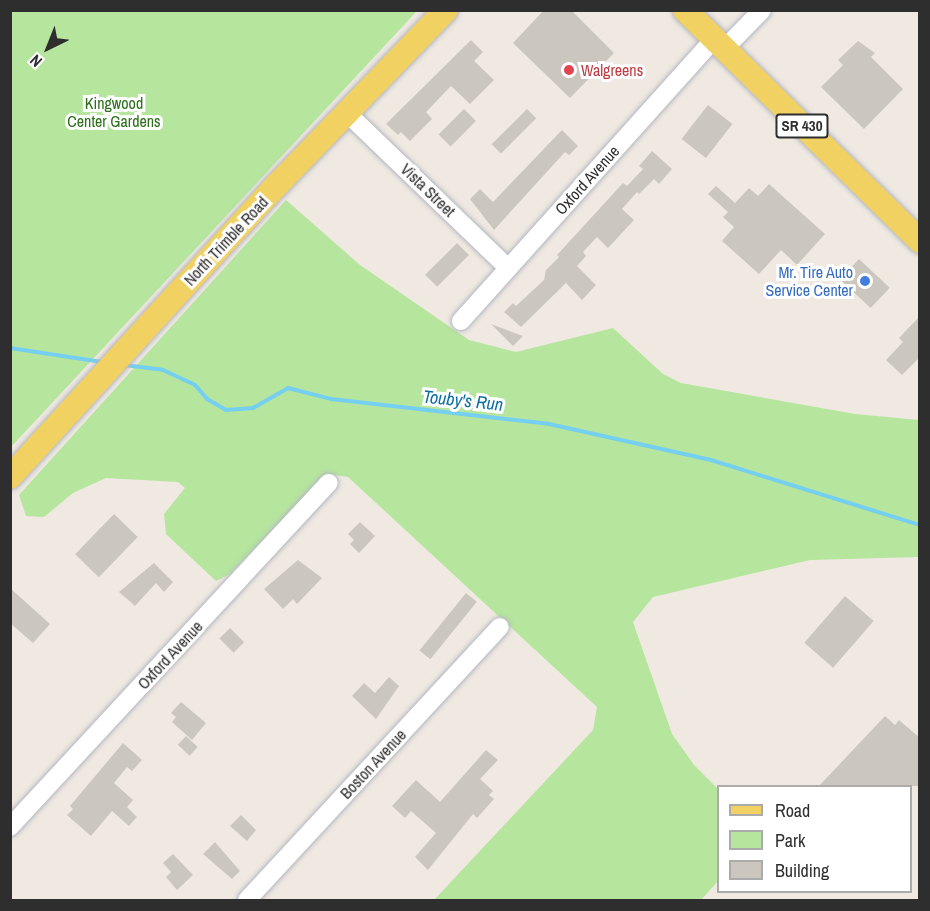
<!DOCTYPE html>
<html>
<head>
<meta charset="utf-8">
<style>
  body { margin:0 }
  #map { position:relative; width:930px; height:911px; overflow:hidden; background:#efe9e1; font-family:"Archivo Narrow",sans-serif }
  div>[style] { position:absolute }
  .green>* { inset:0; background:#b6e59e }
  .stream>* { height:4px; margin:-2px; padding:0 2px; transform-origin:2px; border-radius:2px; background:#75cff0 }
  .building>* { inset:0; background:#cbc7bf; transform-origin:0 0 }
  .roads { filter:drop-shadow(0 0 2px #b4b7c1) drop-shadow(0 0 2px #b4b7c1) }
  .minor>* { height:18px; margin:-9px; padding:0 9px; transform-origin:9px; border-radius:9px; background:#fff }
  .major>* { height:24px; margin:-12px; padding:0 12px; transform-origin:12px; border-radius:12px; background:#f2d163 }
  .dots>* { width:16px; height:16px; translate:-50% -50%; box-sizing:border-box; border:3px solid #fff; border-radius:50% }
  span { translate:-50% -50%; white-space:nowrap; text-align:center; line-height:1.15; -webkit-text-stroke:6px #fff; paint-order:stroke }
  .shield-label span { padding:2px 4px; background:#fff; border:2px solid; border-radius:4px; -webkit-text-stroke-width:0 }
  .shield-label { font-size:15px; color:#2e2e2e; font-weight:700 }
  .health-label { font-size:16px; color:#be3a42 }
  .left { translate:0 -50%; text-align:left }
  .park-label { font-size:16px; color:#2c6e1b }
  .street-label { font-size:16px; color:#2e2e2e }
  .shop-label { font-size:16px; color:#366cbe }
  .right { translate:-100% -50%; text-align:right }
  .water-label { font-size:18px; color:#0d6fa3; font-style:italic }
  .frame { position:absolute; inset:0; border:12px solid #2e2e2e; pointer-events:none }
  .legend { position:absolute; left:717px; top:785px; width:195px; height:108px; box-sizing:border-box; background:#fff; border:2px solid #ababab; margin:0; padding:8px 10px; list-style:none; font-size:18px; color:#2e2e2e }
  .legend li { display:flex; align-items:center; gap:12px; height:30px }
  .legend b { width:30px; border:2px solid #ababab }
  .north { position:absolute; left:18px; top:18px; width:60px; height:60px; -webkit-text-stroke:4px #fff; paint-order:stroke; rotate:223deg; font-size:16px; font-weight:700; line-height:24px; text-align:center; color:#2e2e2e }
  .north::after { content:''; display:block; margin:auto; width:21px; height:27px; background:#2e2e2e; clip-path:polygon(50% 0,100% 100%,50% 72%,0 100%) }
</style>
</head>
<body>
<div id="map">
  <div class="green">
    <div style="clip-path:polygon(10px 11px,417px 11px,11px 447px,10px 447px)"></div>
    <div style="clip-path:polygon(286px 200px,360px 265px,469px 340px,516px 352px,613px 328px,663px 374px,681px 383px,855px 414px,919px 420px,919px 557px,810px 560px,653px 597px,633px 622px,672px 734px,694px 765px,718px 789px,718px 881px,701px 900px,434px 900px,593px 730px,597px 707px,348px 477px,333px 475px,322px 478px,230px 574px,216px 581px,166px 534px,164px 514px,185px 488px,178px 482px,106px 478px,73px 493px,44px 517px,26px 516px,19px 495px)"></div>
  </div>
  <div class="stream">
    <div style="left:10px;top:348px;width:93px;rotate:8.7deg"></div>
    <div style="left:124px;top:365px;width:39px;rotate:7deg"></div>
    <div style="left:163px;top:370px;width:35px;rotate:25deg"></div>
    <div style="left:195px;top:385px;width:18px;rotate:49deg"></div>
    <div style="left:207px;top:399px;width:22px;rotate:30deg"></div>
    <div style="left:226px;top:410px;width:27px;rotate:-4deg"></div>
    <div style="left:253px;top:408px;width:40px;rotate:-29.7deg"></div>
    <div style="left:288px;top:388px;width:44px;rotate:14.3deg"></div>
    <div style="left:331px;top:399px;width:219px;rotate:6.5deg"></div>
    <div style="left:549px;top:424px;width:166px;rotate:12.5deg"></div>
    <div style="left:711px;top:460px;width:219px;rotate:17.3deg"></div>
  </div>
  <div class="building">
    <div style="clip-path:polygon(544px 10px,571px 10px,614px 53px,570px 98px,513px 43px)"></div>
    <div style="clip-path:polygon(471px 40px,483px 52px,474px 61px,494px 80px,470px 104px,451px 86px,426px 112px,432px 119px,410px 141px,401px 132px,398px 135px,386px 124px)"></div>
    <div style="clip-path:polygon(858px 41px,875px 53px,871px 57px,903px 89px,864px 129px,821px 87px,843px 65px,838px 60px)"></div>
    <div style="left:708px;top:105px;width:31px;height:43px;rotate:38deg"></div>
    <div style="left:464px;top:109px;width:17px;height:36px;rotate:45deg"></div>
    <div style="left:527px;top:109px;width:13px;height:50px;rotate:45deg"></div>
    <div style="clip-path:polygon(562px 130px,578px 146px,569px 155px,565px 152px,494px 230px,470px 199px,480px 189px,493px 202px)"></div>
    <div style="clip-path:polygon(652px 151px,672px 169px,659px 184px,654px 179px,639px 194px,637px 192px,622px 209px,634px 220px,608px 248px,597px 237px,583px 252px,586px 256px,577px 266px,596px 285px,582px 300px,566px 283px,521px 327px,504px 312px,513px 303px,516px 306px,544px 280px,546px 270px,559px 257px,557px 255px,623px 183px,627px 186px,643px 169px,639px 166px)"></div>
    <div style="clip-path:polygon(769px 184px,825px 234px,797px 265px,781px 250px,759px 274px,722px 241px,734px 227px,723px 217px,728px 212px,708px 194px,716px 186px,735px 203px,749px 188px,758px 196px)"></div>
    <div style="left:457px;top:243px;width:17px;height:45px;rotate:45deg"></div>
    <div style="left:859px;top:259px;width:42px;height:28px;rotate:43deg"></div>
    <div style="clip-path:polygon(920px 316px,920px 357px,902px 375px,886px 360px,903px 342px,899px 338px)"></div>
    <div style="clip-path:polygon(491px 324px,523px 336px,513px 346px)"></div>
    <div style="left:114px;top:514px;width:33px;height:56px;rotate:44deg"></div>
    <div style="clip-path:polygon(360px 522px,375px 536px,359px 553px,350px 544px,354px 540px,348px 534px)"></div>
    <div style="clip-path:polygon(298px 560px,322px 578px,297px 604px,293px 599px,283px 609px,264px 589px)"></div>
    <div style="clip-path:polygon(154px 563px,173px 582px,164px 592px,156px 583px,135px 606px,119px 592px)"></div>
    <div style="clip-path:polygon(10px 588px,50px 624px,33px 643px,10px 623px)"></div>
    <div style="left:466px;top:593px;width:14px;height:74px;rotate:39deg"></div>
    <div style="left:845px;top:596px;width:38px;height:62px;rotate:41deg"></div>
    <div style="left:230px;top:628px;width:20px;height:15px;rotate:45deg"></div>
    <div style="clip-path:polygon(389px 677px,399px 686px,376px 719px,352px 696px,364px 683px,375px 693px)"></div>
    <div style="clip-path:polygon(181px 702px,206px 723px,192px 740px,172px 722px,176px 717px,171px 713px)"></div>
    <div style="clip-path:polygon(885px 716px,895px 725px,899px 720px,920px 738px,920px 786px,819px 786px)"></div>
    <div style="left:186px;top:736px;width:16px;height:12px;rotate:43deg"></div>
    <div style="clip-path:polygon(123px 743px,142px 760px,132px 771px,127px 767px,114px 783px,133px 800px,127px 807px,137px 817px,129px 826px,112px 811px,91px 836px,67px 815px,73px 809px,70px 806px)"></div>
    <div style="clip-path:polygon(486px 750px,498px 760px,480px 779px,493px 791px,489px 795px,494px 799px,477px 818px,473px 814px,428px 870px,415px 857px,436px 833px,411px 811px,405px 818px,392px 806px,416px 780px,440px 802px)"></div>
    <div style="clip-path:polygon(241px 815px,256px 830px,247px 841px,230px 826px)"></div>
    <div style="clip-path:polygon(215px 842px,240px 871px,232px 879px,203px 854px)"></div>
    <div style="clip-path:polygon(173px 854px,193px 875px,177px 890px,166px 877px,171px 872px,163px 863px)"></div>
  </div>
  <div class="roads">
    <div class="minor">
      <div style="left:724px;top:49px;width:54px;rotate:-45.7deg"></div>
      <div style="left:347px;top:113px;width:223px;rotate:43.9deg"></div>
      <div style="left:461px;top:321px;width:379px;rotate:-48.1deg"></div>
      <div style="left:10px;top:827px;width:469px;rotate:-47.2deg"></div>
      <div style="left:247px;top:900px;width:372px;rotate:-47.2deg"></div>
    </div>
    <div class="major">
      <div style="left:685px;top:10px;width:330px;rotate:44.5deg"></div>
      <div style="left:10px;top:477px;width:396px;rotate:-47.6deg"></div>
      <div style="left:277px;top:185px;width:243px;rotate:-46deg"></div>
    </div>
  </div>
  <div class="dots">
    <div style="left:569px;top:70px;background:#e0444e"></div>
    <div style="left:865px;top:281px;background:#3f7fe0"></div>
  </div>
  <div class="shield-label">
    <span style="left:802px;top:126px">SR 430</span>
  </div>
  <div class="health-label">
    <span class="left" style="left:581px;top:70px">Walgreens</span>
  </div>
  <div class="park-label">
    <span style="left:114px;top:112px">Kingwood<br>Center Gardens</span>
  </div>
  <div class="street-label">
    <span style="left:587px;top:180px;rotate:-48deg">Oxford Avenue</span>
    <span style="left:428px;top:190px;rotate:44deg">Vista Street</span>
    <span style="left:226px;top:241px;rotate:-47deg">North Trimble Road</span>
    <span style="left:170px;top:655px;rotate:-47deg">Oxford Avenue</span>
    <span style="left:373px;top:764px;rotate:-47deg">Boston Avenue</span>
  </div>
  <div class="shop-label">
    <span class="right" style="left:853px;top:281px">Mr. Tire Auto<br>Service Center</span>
  </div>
  <div class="water-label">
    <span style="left:463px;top:401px;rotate:6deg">Touby's Run</span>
  </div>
  <div class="frame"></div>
  <ul class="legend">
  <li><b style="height:8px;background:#f2d163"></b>Road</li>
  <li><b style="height:16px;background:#b6e59e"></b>Park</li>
  <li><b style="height:16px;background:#cbc7bf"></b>Building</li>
  </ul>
  <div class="north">N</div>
</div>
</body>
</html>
